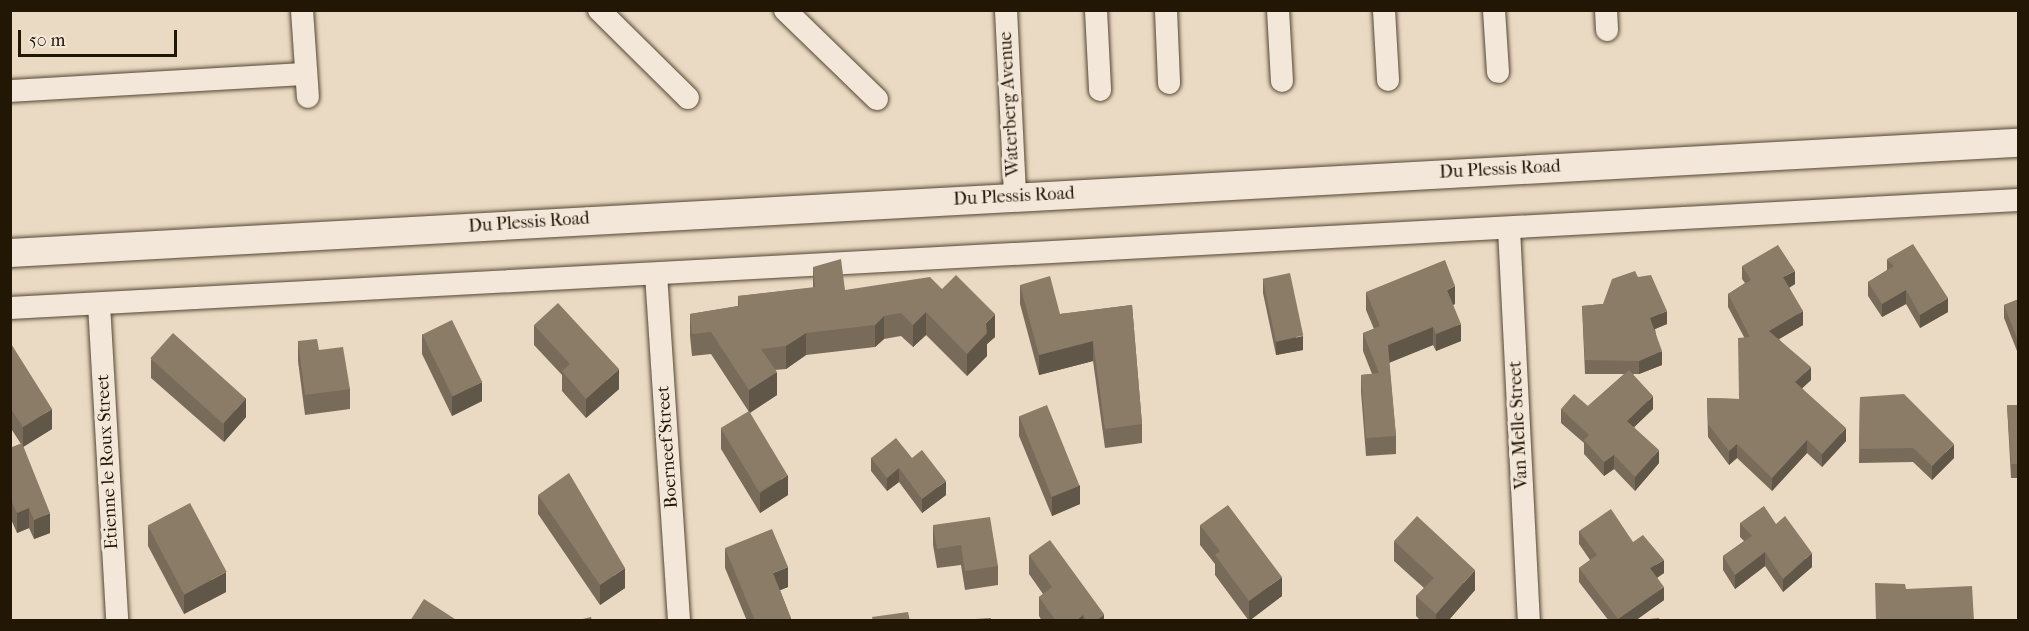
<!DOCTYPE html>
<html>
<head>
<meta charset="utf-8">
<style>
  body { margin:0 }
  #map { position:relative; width:2029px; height:631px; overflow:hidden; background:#ebdac3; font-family:"IM FELL French Canon",serif }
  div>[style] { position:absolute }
  .roads { filter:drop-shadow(0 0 2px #544734) drop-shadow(0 0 2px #544734) }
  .minor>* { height:22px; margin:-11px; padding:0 11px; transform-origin:11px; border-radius:11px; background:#f2e7d8 }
  .tertiary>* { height:28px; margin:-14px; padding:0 14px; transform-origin:14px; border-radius:14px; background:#f2e7d8 }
  .wall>* { inset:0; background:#786b59 }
  .shaded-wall>* { inset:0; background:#615749 }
  .building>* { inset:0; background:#8b7c68; transform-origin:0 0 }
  span { translate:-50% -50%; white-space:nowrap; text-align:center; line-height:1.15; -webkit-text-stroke:6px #f2e7d8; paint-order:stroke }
  .street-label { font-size:18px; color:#221605 }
  .frame { position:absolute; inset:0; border:12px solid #221605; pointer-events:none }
  .scale { position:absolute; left:18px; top:30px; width:159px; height:27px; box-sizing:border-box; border:3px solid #221605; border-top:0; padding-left:8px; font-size:18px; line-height:21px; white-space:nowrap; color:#221605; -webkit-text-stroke:4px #f2e7d8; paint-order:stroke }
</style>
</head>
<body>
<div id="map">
  <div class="roads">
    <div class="minor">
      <div style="left:302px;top:10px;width:87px;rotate:86.1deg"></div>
      <div style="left:599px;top:10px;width:125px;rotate:44.7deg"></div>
      <div style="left:785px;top:10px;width:128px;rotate:44.1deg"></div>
      <div style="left:1006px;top:10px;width:187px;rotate:87.2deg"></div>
      <div style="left:1096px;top:10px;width:80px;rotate:87.1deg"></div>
      <div style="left:1166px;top:10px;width:73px;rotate:87.6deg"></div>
      <div style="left:1278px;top:10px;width:71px;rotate:86.8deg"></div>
      <div style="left:1384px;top:10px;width:70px;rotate:86.7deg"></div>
      <div style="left:1494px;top:10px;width:62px;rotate:86.3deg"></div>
      <div style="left:1606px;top:10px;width:20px;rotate:87deg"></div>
      <div style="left:10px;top:91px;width:296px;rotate:-3.3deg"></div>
      <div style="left:1509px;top:229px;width:392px;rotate:87.1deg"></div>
      <div style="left:656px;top:274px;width:347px;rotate:86.2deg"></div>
      <div style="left:99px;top:304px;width:317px;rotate:86.7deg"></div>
      <div style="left:10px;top:308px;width:2011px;rotate:-3.08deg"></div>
    </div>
    <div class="tertiary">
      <div style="left:10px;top:253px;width:2011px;rotate:-3.14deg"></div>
    </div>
  </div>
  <div class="wall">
    <div style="clip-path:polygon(1887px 259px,1948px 312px,1920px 328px,1906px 304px,1882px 317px,1868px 296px,1868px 282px,1887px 270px)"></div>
    <div style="clip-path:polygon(1742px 266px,1795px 284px,1789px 288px,1803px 325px,1779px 339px,1811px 380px,1802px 388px,1846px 441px,1822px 467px,1807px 453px,1772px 491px,1737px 458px,1729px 465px,1708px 437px,1707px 398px,1739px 399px,1744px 337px,1728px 307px,1728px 294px,1745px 283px,1742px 279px)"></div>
    <div style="clip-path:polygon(813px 267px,845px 290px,942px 289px,995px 337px,987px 344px,987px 356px,967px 376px,926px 335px,913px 347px,901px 336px,884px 339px,875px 347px,806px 355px,786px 369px,775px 370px,777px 395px,750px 413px,788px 495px,760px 513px,721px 449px,721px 429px,749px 412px,711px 354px,692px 356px,690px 336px,690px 314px,738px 306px,738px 296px,813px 288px)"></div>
    <div style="clip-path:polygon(1638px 277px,1667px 324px,1655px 329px,1662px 365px,1639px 374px,1633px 374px,1653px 409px,1634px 427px,1659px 463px,1635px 491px,1614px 469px,1604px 476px,1584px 454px,1584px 443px,1561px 423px,1561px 409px,1588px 406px,1624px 374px,1585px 374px,1582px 306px,1603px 304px)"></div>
    <div style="clip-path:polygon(1263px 279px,1303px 350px,1276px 355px,1263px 293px)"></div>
    <div style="clip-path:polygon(1020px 285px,1060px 314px,1132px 305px,1142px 424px,1142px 443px,1105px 448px,1093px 361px,1039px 375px,1020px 304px)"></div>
    <div style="clip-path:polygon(1366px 292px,1455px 304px,1453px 305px,1461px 341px,1436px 351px,1433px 345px,1389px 363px,1396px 436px,1396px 454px,1366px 456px,1361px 392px,1361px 375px,1372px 374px,1363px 351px,1363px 333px,1374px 329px,1366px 310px)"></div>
    <div style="clip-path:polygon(2019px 299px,2019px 356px,2004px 318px,2004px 305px)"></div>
    <div style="clip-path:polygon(534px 325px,619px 389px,586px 418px,562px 391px,562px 375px,534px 345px)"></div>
    <div style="clip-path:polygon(422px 334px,482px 401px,452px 416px,422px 354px)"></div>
    <div style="clip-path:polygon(298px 341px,319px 350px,350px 389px,350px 409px,305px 415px,298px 361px)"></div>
    <div style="clip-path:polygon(10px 342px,52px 429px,23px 447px,50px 533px,34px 539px,29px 528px,17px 533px,10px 517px,10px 448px,21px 444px,10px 427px)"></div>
    <div style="clip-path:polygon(151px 359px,246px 417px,224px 442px,151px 378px)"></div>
    <div style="clip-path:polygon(1860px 397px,1954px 458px,1932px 480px,1913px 462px,1859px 463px)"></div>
    <div style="clip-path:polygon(2007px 405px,2019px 405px,2019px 513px,2017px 478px,2011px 478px)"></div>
    <div style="clip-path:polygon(1019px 416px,1080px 504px,1052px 516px,1019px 436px)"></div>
    <div style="clip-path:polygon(871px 458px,912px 458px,946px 495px,922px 513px,899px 482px,887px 491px,871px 471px)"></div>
    <div style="clip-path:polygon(538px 495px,625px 588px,600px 605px,538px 514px)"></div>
    <div style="clip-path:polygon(1740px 523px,1776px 524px,1812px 567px,1783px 592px,1765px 566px,1735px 589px,1723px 570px,1723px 556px,1744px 541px,1740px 537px)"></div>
    <div style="clip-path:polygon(933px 525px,998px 566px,998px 585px,965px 590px,961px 565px,937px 568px,933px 545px)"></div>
    <div style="clip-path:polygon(1200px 525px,1282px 596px,1249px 621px,1215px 575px,1215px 564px,1200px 545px)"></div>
    <div style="clip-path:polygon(148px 526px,226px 592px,184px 614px,148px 546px)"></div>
    <div style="clip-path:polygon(1579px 531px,1633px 542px,1664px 573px,1657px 578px,1664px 600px,1636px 620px,1660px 621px,1609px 621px,1579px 582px,1579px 568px,1590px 560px,1579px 544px)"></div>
    <div style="clip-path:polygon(1394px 541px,1475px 590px,1448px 621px,1421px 621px,1416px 616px,1416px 596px,1424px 588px,1394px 561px)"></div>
    <div style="clip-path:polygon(725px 548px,788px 587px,780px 590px,792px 621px,747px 621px,725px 568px)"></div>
    <div style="clip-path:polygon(1029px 555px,1104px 621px,1042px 621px,1039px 616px,1039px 597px,1043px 594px,1029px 574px)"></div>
  </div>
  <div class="shaded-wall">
    <div style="clip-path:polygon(1795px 271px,1795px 284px,1783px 291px,1783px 277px)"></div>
    <div style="clip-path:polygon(1455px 286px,1455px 304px,1447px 307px,1447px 290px)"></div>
    <div style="clip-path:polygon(1906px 290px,1906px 304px,1882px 317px,1882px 304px)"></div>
    <div style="clip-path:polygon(1948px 298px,1948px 312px,1920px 328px,1920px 315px)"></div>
    <div style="clip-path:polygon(1667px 311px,1667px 324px,1650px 331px,1650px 318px)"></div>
    <div style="clip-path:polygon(1803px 311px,1803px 325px,1769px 345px,1769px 331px)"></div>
    <div style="clip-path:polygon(926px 312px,926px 335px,913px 347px,913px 325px)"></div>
    <div style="clip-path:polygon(995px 314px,995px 337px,987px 344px,987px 356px,967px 376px,967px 354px,986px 323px)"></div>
    <div style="clip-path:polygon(884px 316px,884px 339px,875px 347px,875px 325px)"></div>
    <div style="clip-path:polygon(1461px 324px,1461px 341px,1436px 351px,1436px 334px)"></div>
    <div style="clip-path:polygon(1433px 327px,1433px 345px,1388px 363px,1388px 345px)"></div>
    <div style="clip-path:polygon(806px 333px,806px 355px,786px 369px,786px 346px)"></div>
    <div style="clip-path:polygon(1303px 336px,1303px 350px,1276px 355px,1276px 342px)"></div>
    <div style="clip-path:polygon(1093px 341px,1093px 361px,1039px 375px,1039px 355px)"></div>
    <div style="clip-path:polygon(1662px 351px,1662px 365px,1639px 374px,1639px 361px)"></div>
    <div style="clip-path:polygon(1811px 367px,1811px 380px,1795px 395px,1795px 382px)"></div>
    <div style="clip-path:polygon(619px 369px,619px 389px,586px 418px,586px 399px)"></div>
    <div style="clip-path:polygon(777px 372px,777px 395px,749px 413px,749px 390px)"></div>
    <div style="clip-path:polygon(482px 382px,482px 401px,452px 416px,452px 396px)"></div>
    <div style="clip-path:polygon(1653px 396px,1653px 409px,1627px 434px,1627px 421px)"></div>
    <div style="clip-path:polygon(246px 398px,246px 417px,224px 442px,224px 423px)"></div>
    <div style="clip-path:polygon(52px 409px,52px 429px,23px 447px,23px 427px)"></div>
    <div style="clip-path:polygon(1846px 428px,1846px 441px,1822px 467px,1822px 454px)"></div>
    <div style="clip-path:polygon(1807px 440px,1807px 453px,1772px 491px,1772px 478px)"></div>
    <div style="clip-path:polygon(1737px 444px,1737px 458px,1729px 465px,1729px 451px)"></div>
    <div style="clip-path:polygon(1954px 444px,1954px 458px,1932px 480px,1932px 466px)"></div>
    <div style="clip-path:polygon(1659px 450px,1659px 463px,1635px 491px,1635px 477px)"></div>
    <div style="clip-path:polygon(1614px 455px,1614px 469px,1604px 476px,1604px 462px)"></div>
    <div style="clip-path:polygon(899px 468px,899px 482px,887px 491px,887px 478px)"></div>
    <div style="clip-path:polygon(788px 475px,788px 495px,760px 513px,760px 493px)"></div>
    <div style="clip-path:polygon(946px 481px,946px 495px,922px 513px,922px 499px)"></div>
    <div style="clip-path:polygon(1080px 485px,1080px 504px,1052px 516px,1052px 496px)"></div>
    <div style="clip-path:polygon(29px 508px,29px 528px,17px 533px,17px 513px)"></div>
    <div style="clip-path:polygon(50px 513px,50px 533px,34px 539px,34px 520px)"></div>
    <div style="clip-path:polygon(1765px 552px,1765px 566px,1735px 589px,1735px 575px)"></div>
    <div style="clip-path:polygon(1812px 553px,1812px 567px,1783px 592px,1783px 579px)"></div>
    <div style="clip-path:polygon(1664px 560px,1664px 573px,1650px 582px,1650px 568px)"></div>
    <div style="clip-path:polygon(788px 567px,788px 587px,773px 593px,773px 573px)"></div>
    <div style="clip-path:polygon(625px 568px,625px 588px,600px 605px,600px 585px)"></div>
    <div style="clip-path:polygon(1475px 570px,1475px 590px,1448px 621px,1436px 621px,1436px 614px)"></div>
    <div style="clip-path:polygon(226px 572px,226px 592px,184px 614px,184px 595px)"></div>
    <div style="clip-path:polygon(1282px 577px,1282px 596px,1249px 621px,1249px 601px)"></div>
    <div style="clip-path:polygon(1664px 587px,1664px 600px,1635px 621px,1618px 621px,1618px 619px)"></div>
    <div style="clip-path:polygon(1104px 614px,1104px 621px,1096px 621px)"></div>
    <div style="clip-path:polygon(1083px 615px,1083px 621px,1076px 621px)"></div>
  </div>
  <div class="building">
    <div style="clip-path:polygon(1913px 244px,1948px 298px,1920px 315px,1906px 290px,1882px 304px,1868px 282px,1894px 266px,1887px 259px)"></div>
    <div style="clip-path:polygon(1778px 245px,1795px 271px,1783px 277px,1803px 311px,1769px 331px,1811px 367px,1795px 382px,1846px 428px,1822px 454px,1807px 440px,1772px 478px,1737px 444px,1729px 451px,1708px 424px,1707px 398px,1739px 399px,1738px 338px,1750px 337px,1728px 294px,1751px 280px,1742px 266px)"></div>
    <div style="clip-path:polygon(841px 259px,845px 290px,930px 277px,942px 289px,956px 275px,995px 314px,986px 323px,987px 333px,967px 354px,926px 312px,913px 325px,901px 313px,884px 316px,875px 325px,806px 333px,786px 346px,761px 349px,777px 372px,749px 390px,711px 332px,692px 334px,690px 314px,739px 306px,738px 296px,815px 287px,813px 267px)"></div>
    <div style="clip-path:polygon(1445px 260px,1455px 286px,1447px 290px,1461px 324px,1436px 334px,1433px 327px,1388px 345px,1396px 436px,1366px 438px,1361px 375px,1379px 373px,1363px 333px,1380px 326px,1366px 292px)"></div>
    <div style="clip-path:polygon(1635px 271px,1638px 277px,1651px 275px,1667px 311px,1650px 318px,1662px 351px,1639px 361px,1585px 360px,1582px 306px,1603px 304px,1612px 279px)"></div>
    <div style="left:1290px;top:273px;width:64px;height:28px;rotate:78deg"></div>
    <div style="clip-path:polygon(1050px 276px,1060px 314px,1132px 305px,1142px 424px,1105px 429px,1093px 341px,1039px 355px,1020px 285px)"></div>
    <div style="clip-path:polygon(2019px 299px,2019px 343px,2004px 305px)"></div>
    <div style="clip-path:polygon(558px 303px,619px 369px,586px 399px,562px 371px,570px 364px,534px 325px)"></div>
    <div style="left:452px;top:320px;width:69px;height:33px;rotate:64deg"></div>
    <div style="left:173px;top:333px;width:98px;height:34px;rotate:42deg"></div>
    <div style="clip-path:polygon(317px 339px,319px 350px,343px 347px,350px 389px,305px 395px,298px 341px)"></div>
    <div style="clip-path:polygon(10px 342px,52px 409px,23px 427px,10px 408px)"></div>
    <div style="clip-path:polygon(1629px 370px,1653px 396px,1627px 421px,1659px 450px,1635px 477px,1614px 455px,1604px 462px,1584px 440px,1589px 435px,1561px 409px,1574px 394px,1588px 406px)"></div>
    <div style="clip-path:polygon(1904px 394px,1954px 444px,1932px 466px,1913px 448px,1859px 449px,1860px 397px)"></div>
    <div style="left:1047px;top:405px;width:87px;height:30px;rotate:68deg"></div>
    <div style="clip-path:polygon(2007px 405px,2019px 405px,2019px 464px,2011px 464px)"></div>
    <div style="left:749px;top:411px;width:75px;height:33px;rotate:59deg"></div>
    <div style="clip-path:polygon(896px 438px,912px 458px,922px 450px,946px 481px,922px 499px,899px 468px,887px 478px,871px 458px)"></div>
    <div style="clip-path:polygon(22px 443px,50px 513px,34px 520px,29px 508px,17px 513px,10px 498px,10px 448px)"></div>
    <div style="clip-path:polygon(2017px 471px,2019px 471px,2019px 500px,2018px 500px)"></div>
    <div style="clip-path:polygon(569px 473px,625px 568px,600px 585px,538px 495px)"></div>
    <div style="left:190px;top:503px;width:78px;height:48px;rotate:62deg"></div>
    <div style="clip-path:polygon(1228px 505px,1282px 577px,1249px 601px,1215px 555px,1220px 551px,1200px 525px)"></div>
    <div style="clip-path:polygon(1764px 506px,1776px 524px,1785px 516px,1812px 553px,1783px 579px,1765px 552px,1735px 575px,1723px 556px,1752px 536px,1740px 523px)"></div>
    <div style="clip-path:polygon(1611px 509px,1633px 542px,1643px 535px,1664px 560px,1650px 568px,1664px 587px,1618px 619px,1579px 568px,1597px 555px,1579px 531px)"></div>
    <div style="clip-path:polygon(1417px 516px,1475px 570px,1436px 614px,1416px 596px,1434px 578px,1394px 541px)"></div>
    <div style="clip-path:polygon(990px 517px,998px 566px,965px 571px,961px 545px,937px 549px,933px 525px)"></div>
    <div style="clip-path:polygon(772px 529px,788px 567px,773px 573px,792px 621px,755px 621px,725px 548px)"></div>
    <div style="clip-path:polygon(1050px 540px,1104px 614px,1096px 621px,1087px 621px,1083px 615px,1076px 621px,1056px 621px,1039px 597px,1052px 587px,1029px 555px)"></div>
    <div style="clip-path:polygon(1875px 583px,1905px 584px,1906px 589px,1972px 586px,1974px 621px,1876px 621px)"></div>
    <div style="clip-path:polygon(424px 599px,458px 621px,410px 621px)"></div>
    <div style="clip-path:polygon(908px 612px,910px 621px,873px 621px,872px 617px)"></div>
    <div style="clip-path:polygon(591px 617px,592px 621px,574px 621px)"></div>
    <div style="clip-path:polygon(991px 618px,991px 621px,958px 621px,958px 620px)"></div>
    <div style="clip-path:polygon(1659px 618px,1660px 621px,1628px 621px)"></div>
  </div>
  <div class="street-label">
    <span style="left:1010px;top:104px;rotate:-93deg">Waterberg Avenue</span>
    <span style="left:1500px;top:170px;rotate:-3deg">Du Plessis Road</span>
    <span style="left:1014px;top:197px;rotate:-3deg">Du Plessis Road</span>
    <span style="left:529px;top:223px;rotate:-4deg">Du Plessis Road</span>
    <span style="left:1519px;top:425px;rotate:-93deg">Van Melle Street</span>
    <span style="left:668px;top:447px;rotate:-94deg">Boerneef Street</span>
    <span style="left:108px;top:462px;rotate:-93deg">Etienne le Roux Street</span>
  </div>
  <div class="frame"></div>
  <div class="scale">50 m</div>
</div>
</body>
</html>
